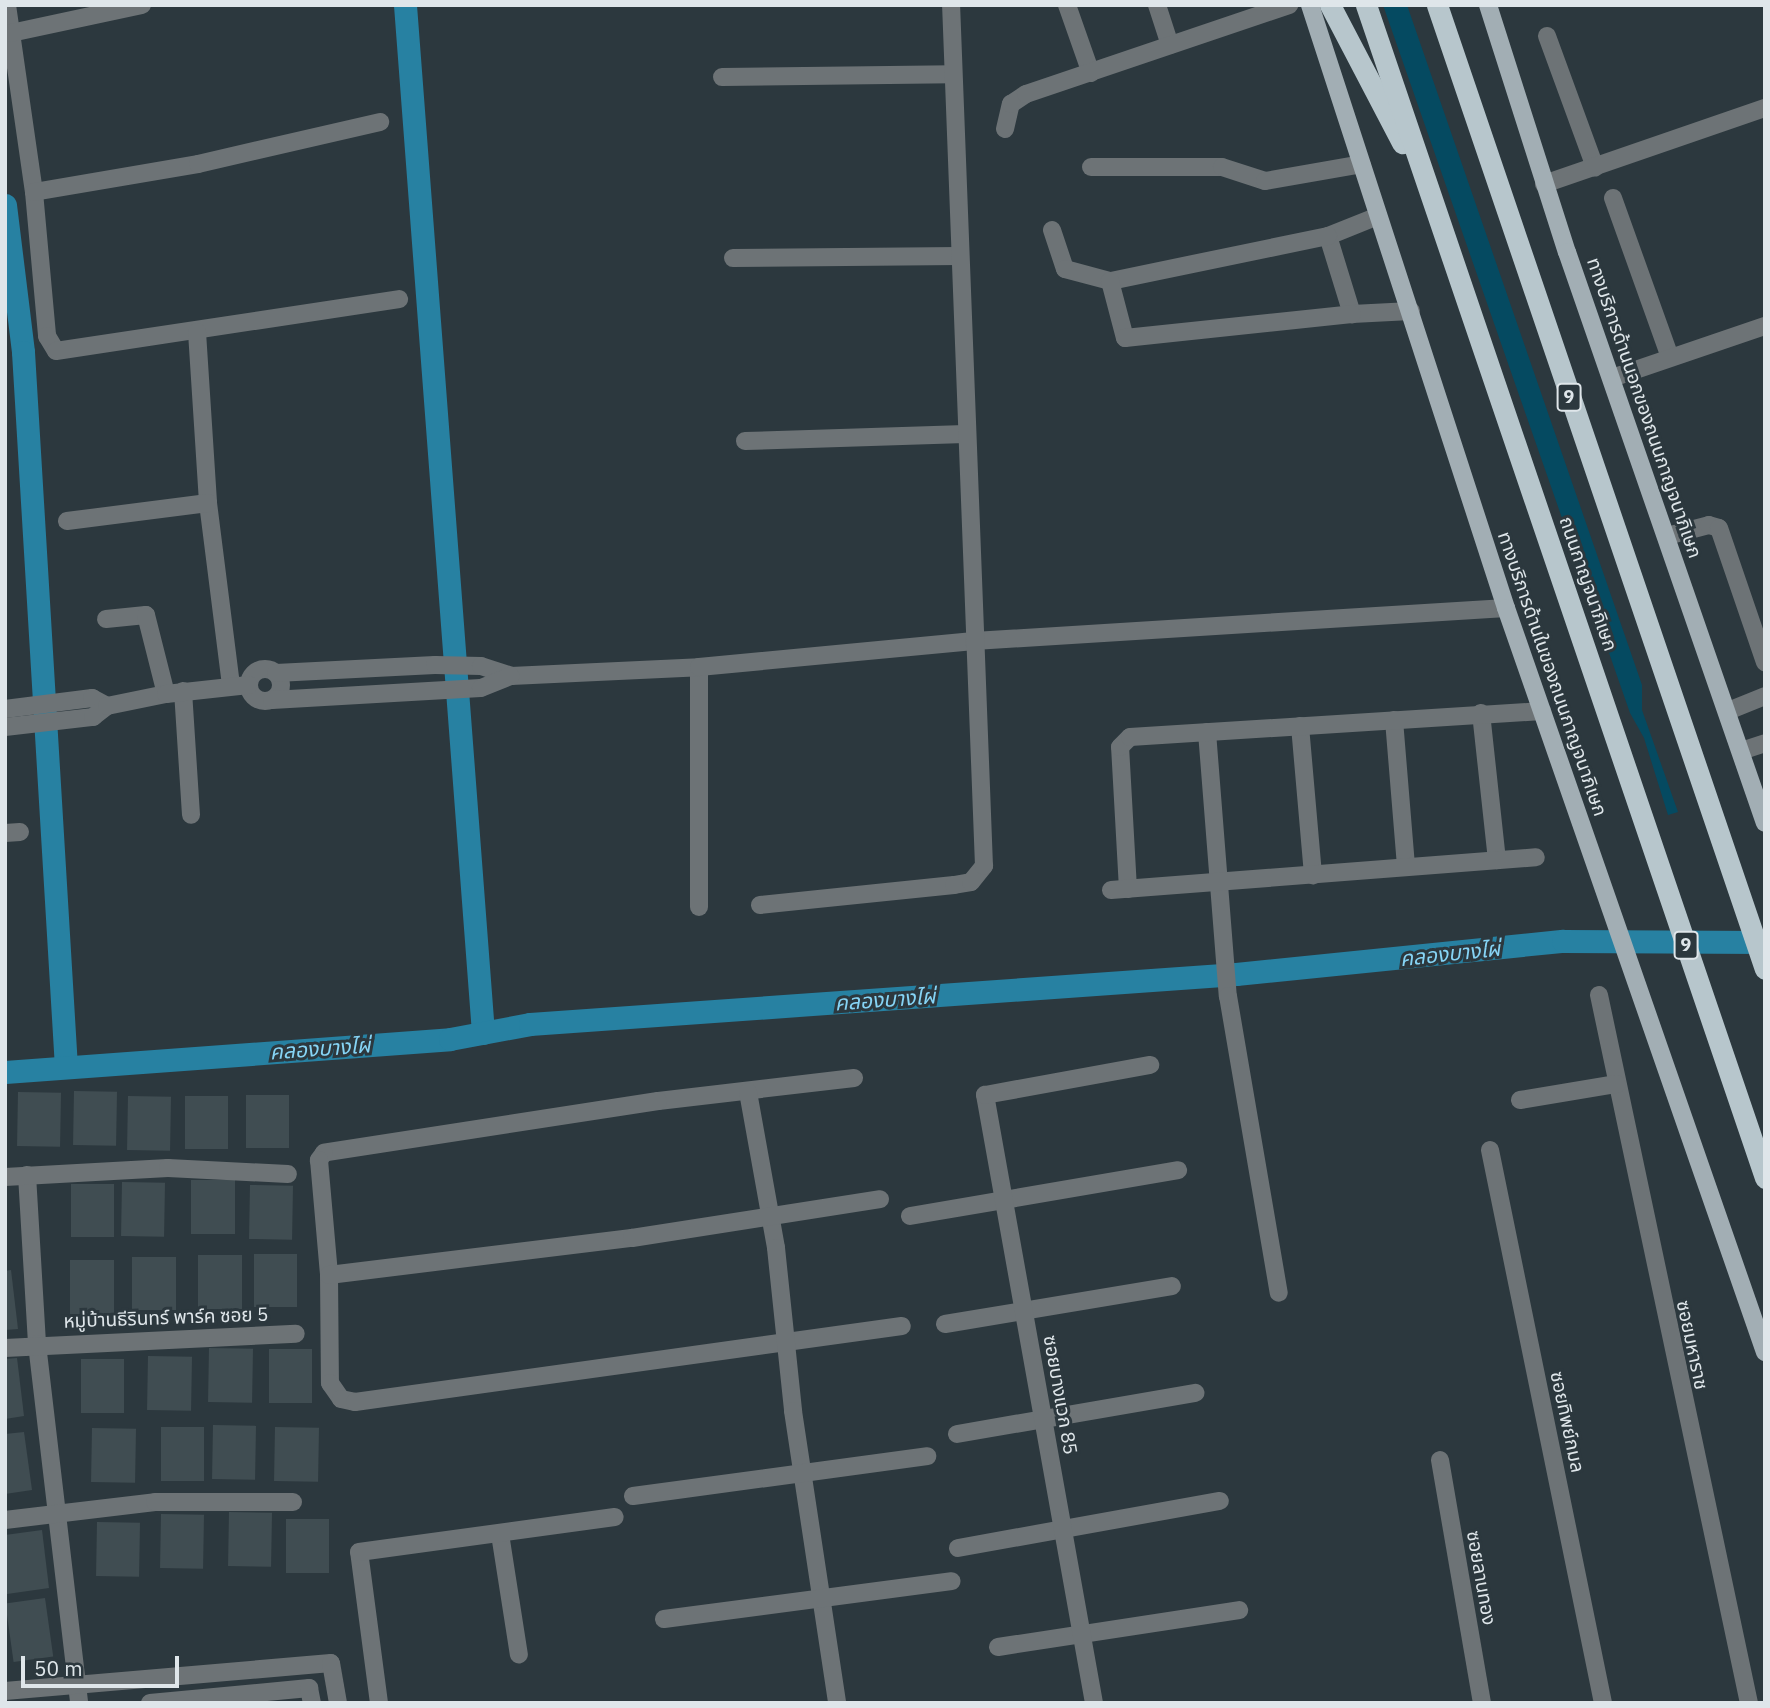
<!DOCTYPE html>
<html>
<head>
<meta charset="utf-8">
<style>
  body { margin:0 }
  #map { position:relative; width:1770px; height:1708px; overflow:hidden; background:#2c383e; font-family:"IBM Plex Sans","Noto Sans Thai",sans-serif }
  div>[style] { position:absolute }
  .green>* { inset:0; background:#054a61 }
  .canal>* { height:23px; margin:-11.5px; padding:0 11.5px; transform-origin:11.5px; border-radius:11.5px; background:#2781a2 }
  .building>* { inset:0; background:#404d52; transform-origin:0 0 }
  .minor>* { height:18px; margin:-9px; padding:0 9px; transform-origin:9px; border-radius:9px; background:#6d7376 }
  .minor>.ring { margin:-9px; padding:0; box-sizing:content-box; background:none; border:18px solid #6d7376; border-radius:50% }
  .major>* { height:18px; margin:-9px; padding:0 9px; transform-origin:9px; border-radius:9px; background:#a2aeb4 }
  .highway>* { height:21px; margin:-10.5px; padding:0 10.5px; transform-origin:10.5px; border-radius:10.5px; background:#b7c6cc }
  span { translate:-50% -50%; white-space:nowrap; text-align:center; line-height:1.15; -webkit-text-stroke:6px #2c383e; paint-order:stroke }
  .shield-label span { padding:2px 5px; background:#2c383e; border:2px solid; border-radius:5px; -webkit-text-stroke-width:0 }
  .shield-label { font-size:18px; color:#dfe6ea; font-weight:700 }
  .street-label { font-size:19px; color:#dfe6ea }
  .water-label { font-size:21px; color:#86d4f5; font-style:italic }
  .frame { position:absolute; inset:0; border:7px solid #dfe6ea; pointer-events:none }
  .scale { position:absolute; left:21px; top:1656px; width:158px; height:32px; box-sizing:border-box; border:4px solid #dfe6ea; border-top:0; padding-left:9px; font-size:21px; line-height:24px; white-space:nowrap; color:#dfe6ea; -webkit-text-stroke:5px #2c383e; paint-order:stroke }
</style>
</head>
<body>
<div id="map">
  <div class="green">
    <div style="clip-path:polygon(1383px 5px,1407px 5px,1642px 685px,1642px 710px,1678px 812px,1668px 815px,1644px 738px,1630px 713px)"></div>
  </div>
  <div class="canal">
    <div style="left:405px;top:5px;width:1031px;rotate:85.66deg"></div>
    <div style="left:5px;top:205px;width:148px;rotate:83deg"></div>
    <div style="left:23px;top:352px;width:716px;rotate:86.56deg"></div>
    <div style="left:5px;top:1072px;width:446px;rotate:-4.2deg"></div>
    <div style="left:450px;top:1039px;width:81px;rotate:-10.6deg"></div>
    <div style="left:530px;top:1024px;width:708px;rotate:-4.05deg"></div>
    <div style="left:1236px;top:974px;width:329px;rotate:-5.8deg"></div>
    <div style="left:1563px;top:941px;width:202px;rotate:0.3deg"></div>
  </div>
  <div class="building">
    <div style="left:74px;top:1091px;width:43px;height:54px;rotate:1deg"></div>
    <div style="left:18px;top:1092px;width:43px;height:54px;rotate:1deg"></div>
    <div style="left:246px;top:1095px;width:43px;height:53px"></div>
    <div style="left:128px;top:1096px;width:43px;height:54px;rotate:1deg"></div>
    <div style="left:185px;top:1096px;width:43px;height:53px"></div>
    <div style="left:191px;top:1180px;width:44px;height:54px"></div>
    <div style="left:122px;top:1182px;width:43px;height:54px;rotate:1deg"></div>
    <div style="left:71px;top:1184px;width:43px;height:53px"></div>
    <div style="left:250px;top:1185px;width:43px;height:54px;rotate:1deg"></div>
    <div style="left:254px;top:1254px;width:43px;height:53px"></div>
    <div style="left:198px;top:1255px;width:44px;height:54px"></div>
    <div style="left:132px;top:1257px;width:44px;height:53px"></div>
    <div style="left:70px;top:1260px;width:44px;height:54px"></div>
    <div style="clip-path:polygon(11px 1270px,18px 1329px,5px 1330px,5px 1271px)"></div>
    <div style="left:209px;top:1348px;width:44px;height:54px;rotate:1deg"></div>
    <div style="left:269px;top:1349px;width:43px;height:54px"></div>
    <div style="left:148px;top:1356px;width:44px;height:54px;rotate:1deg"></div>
    <div style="clip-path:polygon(17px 1358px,24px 1416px,5px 1419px,5px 1359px)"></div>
    <div style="left:81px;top:1359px;width:43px;height:54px"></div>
    <div style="left:213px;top:1425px;width:43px;height:54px;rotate:1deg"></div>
    <div style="left:161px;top:1427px;width:43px;height:54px"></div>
    <div style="left:275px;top:1427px;width:44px;height:54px;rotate:1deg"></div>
    <div style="left:92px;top:1428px;width:44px;height:54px;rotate:1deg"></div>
    <div style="clip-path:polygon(24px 1432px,32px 1490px,5px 1494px,5px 1434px)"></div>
    <div style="left:229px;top:1512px;width:43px;height:54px;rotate:1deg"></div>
    <div style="left:161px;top:1514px;width:43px;height:54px;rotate:1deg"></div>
    <div style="left:286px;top:1519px;width:43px;height:54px"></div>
    <div style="left:97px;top:1522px;width:43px;height:54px;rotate:1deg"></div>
    <div style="clip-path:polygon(42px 1530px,49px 1588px,7px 1594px,5px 1535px)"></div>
    <div style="left:45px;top:1598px;width:59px;height:40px;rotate:82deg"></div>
  </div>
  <div class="minor">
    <div style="left:7px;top:5px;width:189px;rotate:81.8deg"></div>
    <div style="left:34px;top:192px;width:145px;rotate:84.8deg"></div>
    <div style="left:47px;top:336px;width:17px;rotate:59deg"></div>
    <div style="left:56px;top:351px;width:347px;rotate:-8.6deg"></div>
    <div style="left:1067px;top:5px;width:72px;rotate:70.6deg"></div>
    <div style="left:1157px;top:5px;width:42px;rotate:72deg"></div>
    <div style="left:11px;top:33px;width:134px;rotate:-12.1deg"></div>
    <div style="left:1547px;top:36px;width:140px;rotate:69.9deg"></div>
    <div style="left:722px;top:77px;width:230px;rotate:-0.7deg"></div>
    <div style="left:1005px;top:129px;width:26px;rotate:-77deg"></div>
    <div style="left:1011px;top:104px;width:18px;rotate:-34deg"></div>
    <div style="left:1026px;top:94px;width:278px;rotate:-18.7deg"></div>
    <div style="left:1091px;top:167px;width:131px"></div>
    <div style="left:1222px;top:167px;width:45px;rotate:18deg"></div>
    <div style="left:1265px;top:181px;width:98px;rotate:-9.9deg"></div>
    <div style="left:1544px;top:184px;width:234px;rotate:-19deg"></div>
    <div style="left:34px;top:192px;width:166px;rotate:-9.7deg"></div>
    <div style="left:198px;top:164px;width:187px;rotate:-13deg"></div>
    <div style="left:1613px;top:198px;width:169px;rotate:70.3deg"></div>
    <div style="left:1378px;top:216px;width:54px;rotate:158.2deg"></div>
    <div style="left:1328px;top:236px;width:82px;rotate:72.9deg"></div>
    <div style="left:1352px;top:314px;width:59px;rotate:-2.9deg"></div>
    <div style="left:1052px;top:230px;width:41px;rotate:71.6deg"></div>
    <div style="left:1065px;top:269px;width:47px;rotate:14.9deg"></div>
    <div style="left:1328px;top:236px;width:223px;rotate:168.3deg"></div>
    <div style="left:1110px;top:281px;width:59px;rotate:75.3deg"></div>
    <div style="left:1125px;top:338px;width:228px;rotate:-6deg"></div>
    <div style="left:733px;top:258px;width:227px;rotate:-0.5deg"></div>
    <div style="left:197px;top:332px;width:171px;rotate:86.3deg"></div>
    <div style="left:208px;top:503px;width:184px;rotate:82.8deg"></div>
    <div style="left:1612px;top:378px;width:162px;rotate:-18.8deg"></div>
    <div style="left:745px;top:441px;width:220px;rotate:-1.8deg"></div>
    <div style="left:67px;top:521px;width:142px;rotate:-7.3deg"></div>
    <div style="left:1667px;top:536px;width:43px;rotate:-14.7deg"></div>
    <div style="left:1709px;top:525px;width:10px;rotate:17deg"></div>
    <div style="left:1719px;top:528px;width:142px;rotate:71.1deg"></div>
    <div style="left:106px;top:619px;width:40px;rotate:-5.7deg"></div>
    <div style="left:146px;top:615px;width:81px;rotate:75.8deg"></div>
    <div style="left:699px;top:667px;width:240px;rotate:90deg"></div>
    <div class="ring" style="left:249px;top:669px;width:14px;height:14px"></div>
    <div style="left:276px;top:673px;width:159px;rotate:-2.9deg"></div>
    <div style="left:435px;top:665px;width:46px;rotate:1.2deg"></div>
    <div style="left:481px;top:666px;width:32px;rotate:18deg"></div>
    <div style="left:511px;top:676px;width:188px;rotate:-2.7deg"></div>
    <div style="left:699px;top:667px;width:276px;rotate:-5.4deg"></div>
    <div style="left:974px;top:641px;width:533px;rotate:-3.55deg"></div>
    <div style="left:183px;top:691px;width:124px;rotate:86.3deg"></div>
    <div style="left:272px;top:700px;width:209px;rotate:-3.3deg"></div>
    <div style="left:481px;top:688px;width:32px;rotate:-22deg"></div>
    <div style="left:5px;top:709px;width:88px;rotate:-7.2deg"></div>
    <div style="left:92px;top:698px;width:17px;rotate:28deg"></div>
    <div style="left:1728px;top:711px;width:40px;rotate:-22deg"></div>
    <div style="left:1481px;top:713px;width:148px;rotate:83.8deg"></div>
    <div style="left:1394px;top:720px;width:147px;rotate:85.3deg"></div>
    <div style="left:1300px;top:726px;width:150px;rotate:85deg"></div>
    <div style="left:5px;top:727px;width:89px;rotate:-6.5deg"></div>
    <div style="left:93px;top:717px;width:18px;rotate:-38deg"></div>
    <div style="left:107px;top:706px;width:60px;rotate:-11.5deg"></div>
    <div style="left:166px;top:694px;width:83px;rotate:-6.2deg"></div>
    <div style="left:1207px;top:732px;width:265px;rotate:85.5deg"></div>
    <div style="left:1228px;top:996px;width:301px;rotate:80.3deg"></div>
    <div style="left:1741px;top:751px;width:25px;rotate:-18deg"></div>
    <div style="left:5px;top:833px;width:15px;rotate:-4deg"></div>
    <div style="left:1128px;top:889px;width:142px;rotate:-93.2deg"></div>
    <div style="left:1120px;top:747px;width:14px;rotate:-45deg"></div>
    <div style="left:1130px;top:737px;width:413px;rotate:-3.6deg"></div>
    <div style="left:1111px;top:890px;width:426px;rotate:-4.4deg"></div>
    <div style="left:760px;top:905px;width:195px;rotate:-5.9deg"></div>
    <div style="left:954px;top:885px;width:17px;rotate:-10deg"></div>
    <div style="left:971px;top:882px;width:21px;rotate:-51deg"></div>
    <div style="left:984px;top:866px;width:862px;rotate:-92.19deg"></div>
    <div style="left:1599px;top:995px;width:724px;rotate:78.04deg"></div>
    <div style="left:854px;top:1078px;width:197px;rotate:173.3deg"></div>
    <div style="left:658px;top:1101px;width:338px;rotate:171.2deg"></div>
    <div style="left:324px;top:1153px;width:9px;rotate:126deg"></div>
    <div style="left:319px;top:1160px;width:115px;rotate:85deg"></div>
    <div style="left:329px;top:1275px;width:108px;rotate:89.5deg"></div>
    <div style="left:330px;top:1383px;width:19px;rotate:55deg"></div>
    <div style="left:341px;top:1399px;width:14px;rotate:12deg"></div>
    <div style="left:355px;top:1402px;width:552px;rotate:-7.91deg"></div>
    <div style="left:748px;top:1092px;width:158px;rotate:79.8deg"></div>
    <div style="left:776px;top:1248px;width:164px;rotate:84deg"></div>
    <div style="left:793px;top:1411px;width:295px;rotate:81.4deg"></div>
    <div style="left:1520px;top:1100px;width:98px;rotate:-9.4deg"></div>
    <div style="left:1490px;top:1150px;width:564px;rotate:78.45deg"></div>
    <div style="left:27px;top:1175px;width:169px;rotate:86.6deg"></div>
    <div style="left:37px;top:1344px;width:361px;rotate:83.3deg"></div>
    <div style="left:5px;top:1177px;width:163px;rotate:-3.2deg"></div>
    <div style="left:168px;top:1168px;width:120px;rotate:2.9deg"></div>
    <div style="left:910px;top:1216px;width:272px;rotate:-9.7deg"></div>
    <div style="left:329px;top:1275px;width:305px;rotate:-7deg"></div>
    <div style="left:632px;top:1238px;width:251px;rotate:-8.9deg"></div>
    <div style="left:945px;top:1324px;width:230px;rotate:-9.5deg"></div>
    <div style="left:5px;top:1348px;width:291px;rotate:-2.8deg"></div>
    <div style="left:957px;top:1434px;width:242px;rotate:-9.8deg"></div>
    <div style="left:1440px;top:1460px;width:247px;rotate:80.2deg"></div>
    <div style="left:633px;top:1496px;width:297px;rotate:-7.7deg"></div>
    <div style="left:5px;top:1520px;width:151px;rotate:-6.8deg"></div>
    <div style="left:155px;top:1502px;width:138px"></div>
    <div style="left:500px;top:1534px;width:122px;rotate:81.1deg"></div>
    <div style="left:958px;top:1548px;width:266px;rotate:-10.2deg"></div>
    <div style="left:664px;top:1619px;width:290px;rotate:-7.5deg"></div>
    <div style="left:998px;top:1647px;width:244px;rotate:-8.7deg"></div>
    <div style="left:5px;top:1691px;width:327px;rotate:-4.9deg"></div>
    <div style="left:331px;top:1663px;width:41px;rotate:80.1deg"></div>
    <div style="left:150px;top:1703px;width:160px;rotate:-5.4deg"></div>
    <div style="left:309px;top:1688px;width:15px;rotate:79deg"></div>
    <div style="left:379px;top:1703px;width:152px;rotate:-97.5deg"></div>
    <div style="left:359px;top:1552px;width:258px;rotate:-7.8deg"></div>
    <div style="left:1094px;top:1703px;width:618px;rotate:-100.16deg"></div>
    <div style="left:985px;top:1095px;width:168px;rotate:-10.3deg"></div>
  </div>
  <div class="major">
    <div style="left:1310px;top:5px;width:634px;rotate:71.99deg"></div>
    <div style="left:1506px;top:608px;width:788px;rotate:70.81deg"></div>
    <div style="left:1488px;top:5px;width:259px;rotate:72.3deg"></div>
    <div style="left:1567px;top:252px;width:604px;rotate:70.88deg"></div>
  </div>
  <div class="highway">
    <div style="left:1330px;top:5px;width:156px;rotate:62.4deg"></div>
    <div style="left:1366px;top:5px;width:1239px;rotate:71.21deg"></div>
    <div style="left:1437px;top:5px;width:1018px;rotate:71.21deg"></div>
  </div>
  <div class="shield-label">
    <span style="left:1569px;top:397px">9</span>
    <span style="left:1686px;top:945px">9</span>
  </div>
  <div class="street-label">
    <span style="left:1644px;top:408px;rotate:71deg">ทางบริการด้านนอกของถนนกาญจนาภิเษก</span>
    <span style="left:1588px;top:584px;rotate:71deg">ถนนกาญจนาภิเษก</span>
    <span style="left:1552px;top:674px;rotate:71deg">ทางบริการด้านในของถนนกาญจนาภิเษก</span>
    <span style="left:166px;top:1318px;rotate:-2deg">หมู่บ้านธีรินทร์ พาร์ค ซอย 5</span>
    <span style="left:1692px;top:1345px;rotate:78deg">ซอยมหาราช</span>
    <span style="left:1060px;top:1395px;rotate:80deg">ซอยบางแวก 85</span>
    <span style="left:1567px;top:1422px;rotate:78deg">ซอยทิพย์กมล</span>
    <span style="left:1481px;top:1578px;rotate:80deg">ซอยลานทอง</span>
  </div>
  <div class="water-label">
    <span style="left:1450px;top:953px;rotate:-6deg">คลองบางไผ่</span>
    <span style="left:885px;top:999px;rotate:-4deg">คลองบางไผ่</span>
    <span style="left:320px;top:1048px;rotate:-4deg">คลองบางไผ่</span>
  </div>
  <div class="frame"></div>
  <div class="scale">50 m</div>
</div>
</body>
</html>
